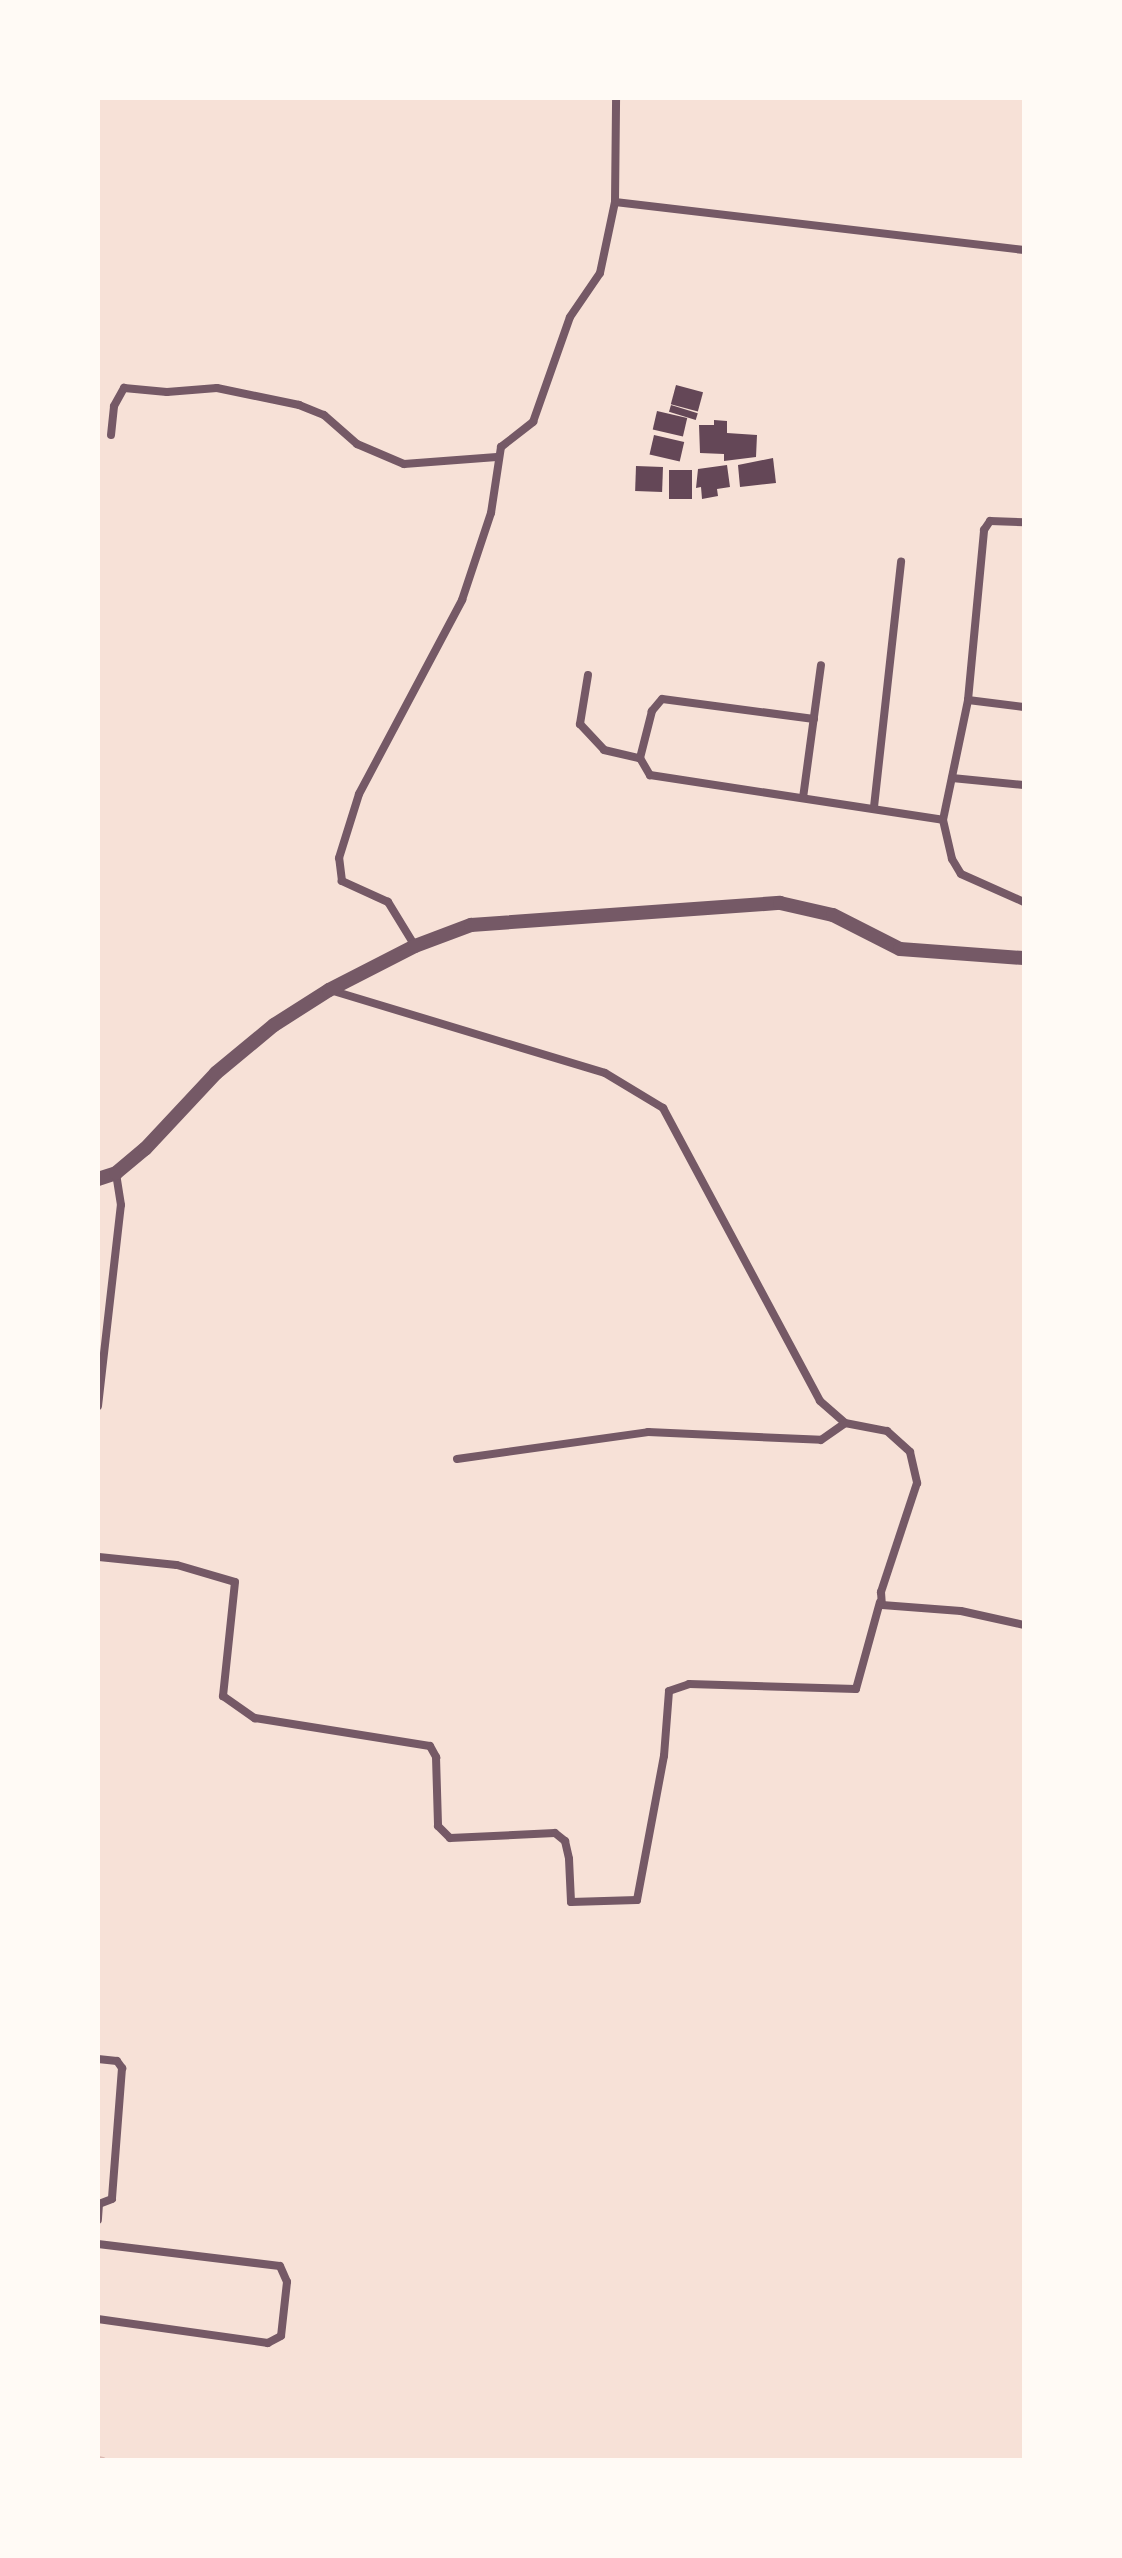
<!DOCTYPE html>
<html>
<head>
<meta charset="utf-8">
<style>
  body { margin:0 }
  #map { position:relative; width:1122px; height:2558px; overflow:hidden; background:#f7e1d7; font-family:"PT Sans Narrow",sans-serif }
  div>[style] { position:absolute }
  .stream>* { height:6px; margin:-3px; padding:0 3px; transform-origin:3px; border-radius:3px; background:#dcb8b0 }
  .building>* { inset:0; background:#644757; transform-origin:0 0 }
  .minor>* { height:8px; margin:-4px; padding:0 4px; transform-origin:4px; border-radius:4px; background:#755966 }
  .tertiary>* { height:14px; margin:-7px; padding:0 7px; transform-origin:7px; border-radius:7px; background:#755966 }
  span { translate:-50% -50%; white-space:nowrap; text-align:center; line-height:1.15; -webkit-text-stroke:7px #fffaf5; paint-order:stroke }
  .frame { position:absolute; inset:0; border:100px solid #fffaf5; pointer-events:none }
</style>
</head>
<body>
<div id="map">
  <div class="stream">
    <div style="left:98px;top:2459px;width:5px;rotate:11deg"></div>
  </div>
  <div class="building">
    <div style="left:676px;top:385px;width:28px;height:20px;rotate:15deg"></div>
    <div style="left:671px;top:405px;width:28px;height:7px;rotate:17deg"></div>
    <div style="left:657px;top:411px;width:31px;height:19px;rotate:13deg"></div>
    <div style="clip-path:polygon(714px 420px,727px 421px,727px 433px,757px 435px,756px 457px,724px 461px,724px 454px,700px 453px,699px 425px,714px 425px)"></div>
    <div style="left:654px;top:435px;width:31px;height:20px;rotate:13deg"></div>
    <div style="clip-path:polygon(773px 458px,776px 483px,740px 487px,738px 465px)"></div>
    <div style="clip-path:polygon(727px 465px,730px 487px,717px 489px,718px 496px,702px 499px,701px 487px,696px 488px,698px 469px)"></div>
    <div style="left:636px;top:466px;width:27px;height:25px;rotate:2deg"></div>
    <div style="left:692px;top:470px;width:29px;height:23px;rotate:90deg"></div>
  </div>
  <div class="minor">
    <div style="left:615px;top:202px;width:412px;rotate:6.7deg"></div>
    <div style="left:111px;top:435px;width:29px;rotate:-84deg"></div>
    <div style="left:114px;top:406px;width:21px;rotate:-61deg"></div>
    <div style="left:124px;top:388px;width:43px;rotate:5.3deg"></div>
    <div style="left:167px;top:392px;width:50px;rotate:-4.6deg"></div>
    <div style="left:217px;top:388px;width:84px;rotate:11.7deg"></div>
    <div style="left:299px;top:405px;width:27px;rotate:22deg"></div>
    <div style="left:324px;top:415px;width:44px;rotate:41.3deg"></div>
    <div style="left:357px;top:444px;width:51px;rotate:23.1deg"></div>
    <div style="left:404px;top:464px;width:93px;rotate:-4.3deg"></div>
    <div style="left:588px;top:675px;width:50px;rotate:99.3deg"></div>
    <div style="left:580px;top:724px;width:35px;rotate:47deg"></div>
    <div style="left:604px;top:750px;width:37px;rotate:13deg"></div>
    <div style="left:968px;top:700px;width:56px;rotate:7.1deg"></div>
    <div style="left:814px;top:719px;width:153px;rotate:-172.5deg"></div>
    <div style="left:662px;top:699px;width:16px;rotate:130deg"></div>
    <div style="left:652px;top:711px;width:49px;rotate:104.3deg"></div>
    <div style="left:640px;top:758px;width:20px;rotate:60deg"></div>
    <div style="left:650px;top:775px;width:296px;rotate:8.7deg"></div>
    <div style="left:943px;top:820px;width:123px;rotate:-78.2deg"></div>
    <div style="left:968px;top:700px;width:171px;rotate:-84.6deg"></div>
    <div style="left:984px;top:530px;width:11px;rotate:-56deg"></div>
    <div style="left:990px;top:521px;width:34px;rotate:2deg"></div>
    <div style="left:952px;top:778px;width:72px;rotate:5.6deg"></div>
    <div style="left:803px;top:798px;width:134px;rotate:-82.3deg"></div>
    <div style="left:874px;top:807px;width:247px;rotate:-83.7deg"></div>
    <div style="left:943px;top:820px;width:40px;rotate:77deg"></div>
    <div style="left:952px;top:859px;width:17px;rotate:59deg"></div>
    <div style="left:961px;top:874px;width:69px;rotate:24deg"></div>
    <div style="left:415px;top:946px;width:52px;rotate:-121.5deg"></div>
    <div style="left:388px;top:902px;width:51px;rotate:-155.5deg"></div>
    <div style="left:342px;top:881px;width:23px;rotate:-97deg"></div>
    <div style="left:339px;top:858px;width:67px;rotate:-72.6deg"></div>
    <div style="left:359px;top:794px;width:220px;rotate:-62deg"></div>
    <div style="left:462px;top:600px;width:92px;rotate:-71.6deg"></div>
    <div style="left:491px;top:513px;width:67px;rotate:-81.4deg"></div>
    <div style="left:501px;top:447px;width:41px;rotate:-38deg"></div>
    <div style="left:533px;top:422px;width:111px;rotate:-70.6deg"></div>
    <div style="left:570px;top:317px;width:53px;rotate:-55.7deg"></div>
    <div style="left:600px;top:273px;width:73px;rotate:-78.1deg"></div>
    <div style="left:615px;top:202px;width:104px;rotate:-89.4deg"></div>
    <div style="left:330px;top:990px;width:287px;rotate:16.8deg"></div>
    <div style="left:605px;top:1073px;width:68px;rotate:31.1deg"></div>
    <div style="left:663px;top:1108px;width:332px;rotate:61.8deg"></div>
    <div style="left:820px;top:1401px;width:33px;rotate:41deg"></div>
    <div style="left:845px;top:1423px;width:43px;rotate:10.8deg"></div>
    <div style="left:887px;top:1431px;width:31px;rotate:42deg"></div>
    <div style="left:910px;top:1452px;width:32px;rotate:77deg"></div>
    <div style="left:917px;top:1483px;width:115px;rotate:108.3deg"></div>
    <div style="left:881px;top:1592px;width:13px;rotate:86deg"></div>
    <div style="left:882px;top:1605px;width:79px;rotate:4.3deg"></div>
    <div style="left:961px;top:1611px;width:65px;rotate:12.5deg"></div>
    <div style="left:98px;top:1406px;width:202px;rotate:-83.5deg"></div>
    <div style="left:121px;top:1205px;width:32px;rotate:-99deg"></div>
    <div style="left:457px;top:1459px;width:193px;rotate:-8deg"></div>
    <div style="left:648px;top:1432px;width:173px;rotate:2.6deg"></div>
    <div style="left:821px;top:1440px;width:29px;rotate:-35deg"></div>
    <div style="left:99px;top:1557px;width:78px;rotate:5.9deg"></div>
    <div style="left:177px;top:1565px;width:60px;rotate:16.3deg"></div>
    <div style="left:235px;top:1582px;width:115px;rotate:96deg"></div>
    <div style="left:223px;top:1696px;width:39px;rotate:35deg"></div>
    <div style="left:255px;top:1718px;width:177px;rotate:9.1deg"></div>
    <div style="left:430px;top:1746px;width:13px;rotate:61deg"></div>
    <div style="left:436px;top:1757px;width:69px;rotate:88.3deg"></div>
    <div style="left:438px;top:1826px;width:17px;rotate:45deg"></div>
    <div style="left:450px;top:1838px;width:105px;rotate:-2.7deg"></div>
    <div style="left:555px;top:1833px;width:13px;rotate:39deg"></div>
    <div style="left:565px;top:1841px;width:18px;rotate:77deg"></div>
    <div style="left:569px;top:1859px;width:43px;rotate:87.3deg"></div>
    <div style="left:571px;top:1902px;width:66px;rotate:-1.7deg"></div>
    <div style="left:637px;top:1900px;width:147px;rotate:-79.4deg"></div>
    <div style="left:664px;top:1756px;width:65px;rotate:-85.6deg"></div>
    <div style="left:669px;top:1691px;width:21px;rotate:-19deg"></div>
    <div style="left:689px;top:1684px;width:167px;rotate:1.7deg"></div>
    <div style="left:856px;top:1689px;width:90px;rotate:-74.6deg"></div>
    <div style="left:98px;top:2059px;width:19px;rotate:6deg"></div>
    <div style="left:117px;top:2061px;width:9px;rotate:54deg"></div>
    <div style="left:122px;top:2068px;width:131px;rotate:94.4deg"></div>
    <div style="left:112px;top:2199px;width:14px;rotate:159deg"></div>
    <div style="left:99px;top:2204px;width:16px;rotate:94deg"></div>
    <div style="left:98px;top:2244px;width:183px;rotate:6.9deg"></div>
    <div style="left:280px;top:2266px;width:17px;rotate:66deg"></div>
    <div style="left:287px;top:2282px;width:54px;rotate:96.3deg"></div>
    <div style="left:281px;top:2336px;width:15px;rotate:152deg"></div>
    <div style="left:268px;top:2343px;width:172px;rotate:-172deg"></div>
  </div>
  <div class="tertiary">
    <div style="left:98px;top:1179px;width:19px;rotate:-18deg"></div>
    <div style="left:116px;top:1173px;width:38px;rotate:-40deg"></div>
    <div style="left:145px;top:1149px;width:104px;rotate:-46.9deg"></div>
    <div style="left:216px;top:1073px;width:75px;rotate:-39.6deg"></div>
    <div style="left:274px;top:1025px;width:65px;rotate:-32.5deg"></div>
    <div style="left:329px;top:990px;width:97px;rotate:-27.1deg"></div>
    <div style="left:415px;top:946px;width:60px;rotate:-20.6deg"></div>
    <div style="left:471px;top:925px;width:310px;rotate:-4.1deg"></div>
    <div style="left:780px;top:903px;width:54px;rotate:12.8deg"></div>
    <div style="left:833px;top:915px;width:75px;rotate:26.9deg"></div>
    <div style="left:900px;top:949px;width:124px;rotate:4.2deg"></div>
  </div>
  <div class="frame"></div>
</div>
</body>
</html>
